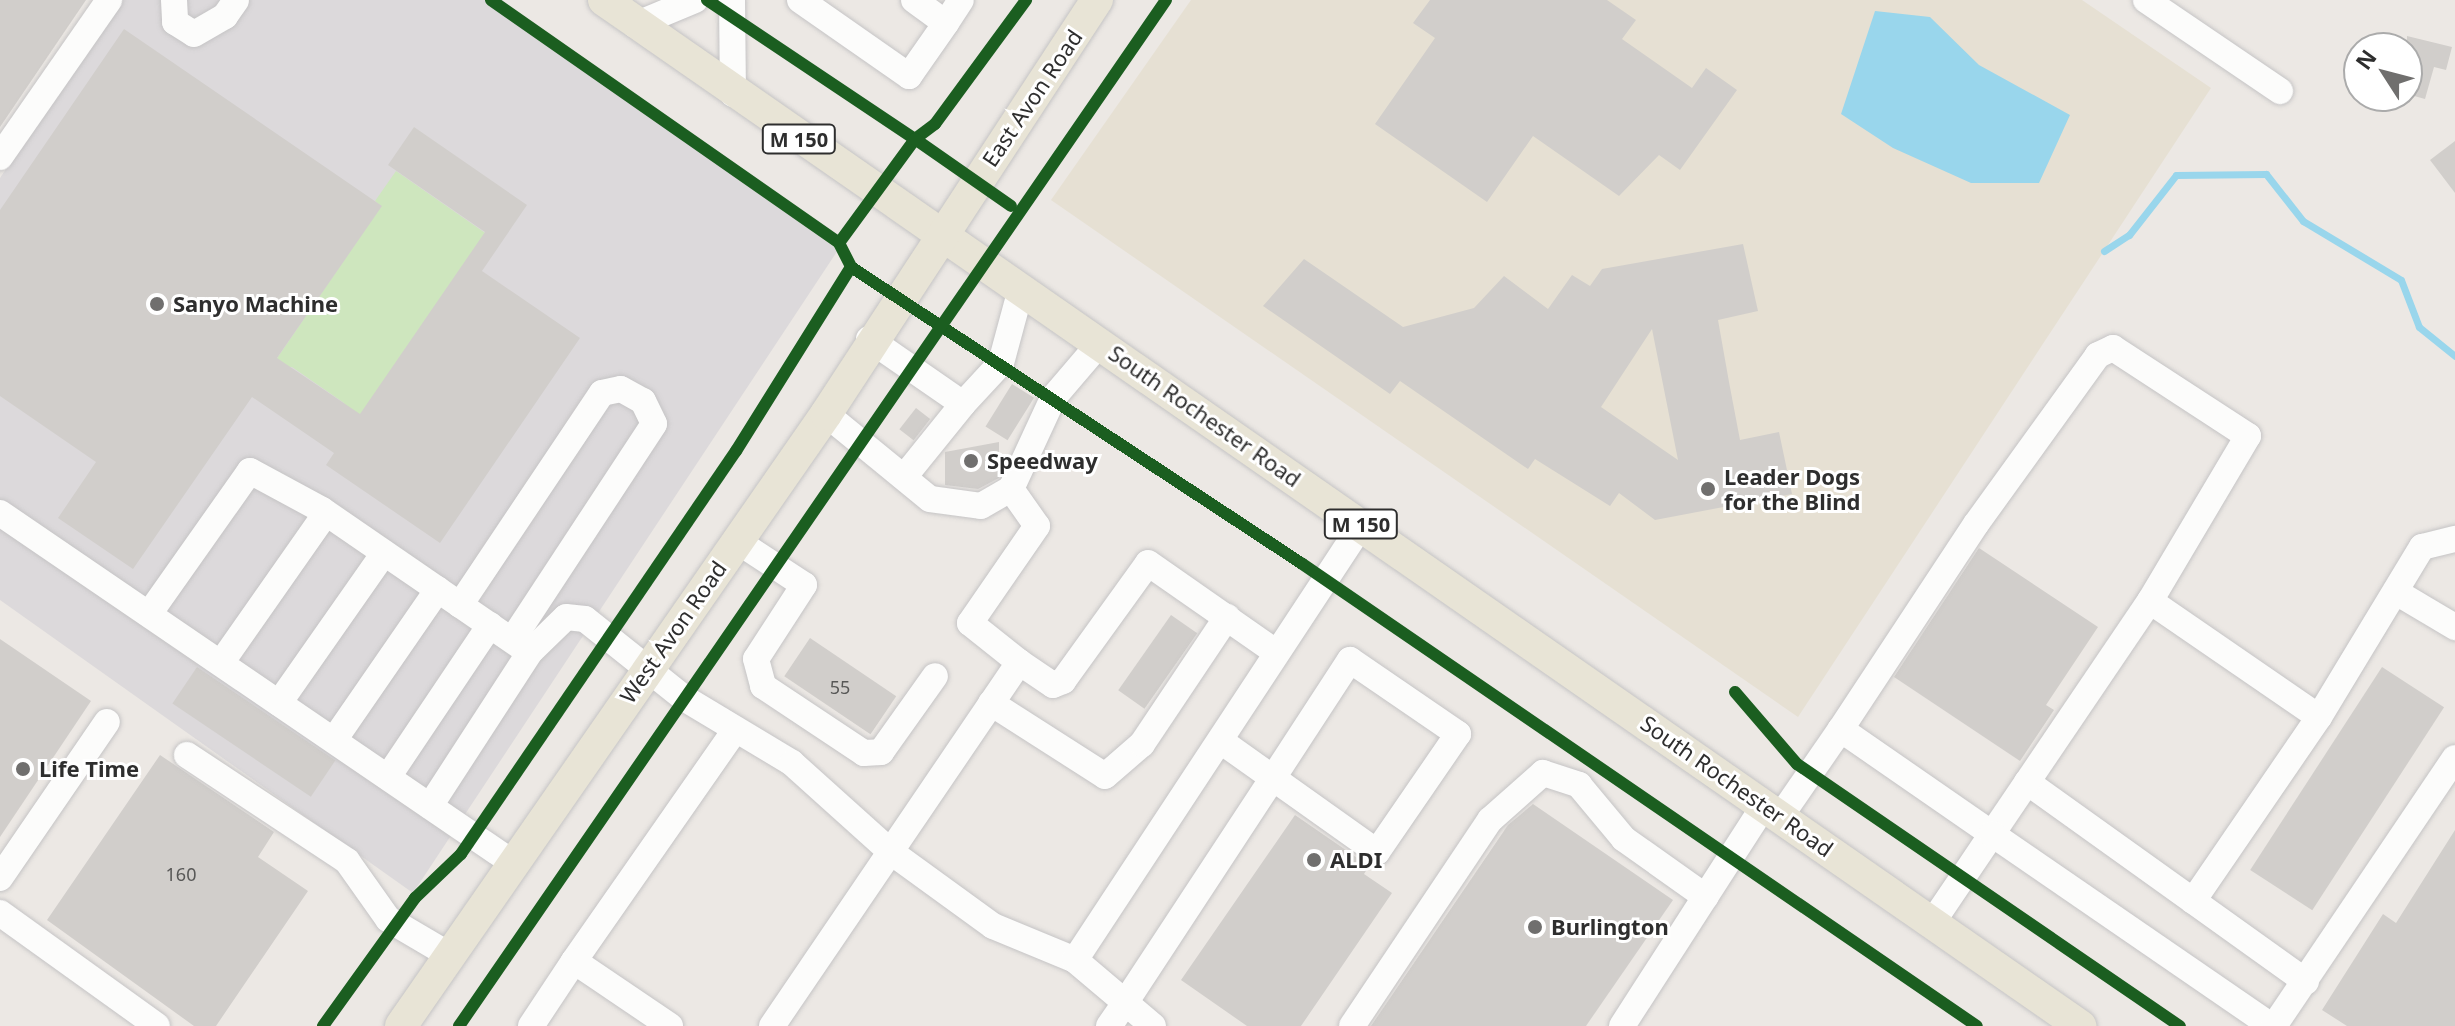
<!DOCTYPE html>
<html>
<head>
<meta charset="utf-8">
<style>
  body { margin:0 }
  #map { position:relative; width:2455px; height:1026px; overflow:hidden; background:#ece8e4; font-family:"Noto Sans",sans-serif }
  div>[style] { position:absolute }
  .industrial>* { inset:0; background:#dcd9db }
  .education>* { inset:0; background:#e6e0d3 }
  .green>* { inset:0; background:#cee6be }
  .water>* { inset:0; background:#99d6ec }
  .stream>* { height:7px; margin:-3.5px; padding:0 3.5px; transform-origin:3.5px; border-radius:3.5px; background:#99d6ec }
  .building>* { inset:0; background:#d1cecb; transform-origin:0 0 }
  .roads { filter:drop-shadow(0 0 2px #c5c4c5) drop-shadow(0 0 2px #c5c4c5) }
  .minor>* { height:26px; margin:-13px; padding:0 13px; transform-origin:13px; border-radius:13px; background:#fcfcfb }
  .major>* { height:32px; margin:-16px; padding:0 16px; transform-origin:16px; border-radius:16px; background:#e8e4d6 }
  .cycleway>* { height:12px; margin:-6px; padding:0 6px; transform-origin:6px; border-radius:6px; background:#1b5e20 }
  .dots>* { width:22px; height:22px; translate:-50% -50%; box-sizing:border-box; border:4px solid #fff; border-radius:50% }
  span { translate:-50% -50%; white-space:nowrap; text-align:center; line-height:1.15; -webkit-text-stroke:6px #fff; paint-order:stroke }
  .number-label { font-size:18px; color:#585857 }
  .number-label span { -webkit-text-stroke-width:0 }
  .shield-label span { padding:2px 6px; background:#fff; border:2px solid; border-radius:6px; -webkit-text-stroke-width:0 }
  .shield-label { font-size:20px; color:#2e2e2e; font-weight:700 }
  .street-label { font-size:22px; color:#2e2e2e }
  .poi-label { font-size:22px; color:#2e2e2e; font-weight:700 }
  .left { translate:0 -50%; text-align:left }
  .north { position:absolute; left:2343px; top:32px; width:80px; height:80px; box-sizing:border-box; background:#fff; border:2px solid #ababab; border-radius:50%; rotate:306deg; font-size:22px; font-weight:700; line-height:32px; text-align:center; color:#2e2e2e }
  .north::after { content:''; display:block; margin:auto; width:28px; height:36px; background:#706f6e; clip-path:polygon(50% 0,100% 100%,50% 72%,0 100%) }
</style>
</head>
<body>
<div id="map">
  <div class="industrial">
    <div style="clip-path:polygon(119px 0,487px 0,838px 250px,413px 893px,0 600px,0 178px)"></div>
  </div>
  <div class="education">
    <div style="clip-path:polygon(1191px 0,2082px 0,2211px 88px,1798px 717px,1051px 200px)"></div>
  </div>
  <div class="green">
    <div style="clip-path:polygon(396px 171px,491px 237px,353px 424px,344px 403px,292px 367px,271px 367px,381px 206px,375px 201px)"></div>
  </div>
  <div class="water">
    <div style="clip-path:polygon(1875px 11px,1930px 17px,1979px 65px,2070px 115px,2039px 183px,1971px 183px,1893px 148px,1841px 114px)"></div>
  </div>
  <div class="stream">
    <div style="left:2104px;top:251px;width:30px;rotate:-33deg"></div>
    <div style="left:2129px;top:235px;width:76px;rotate:-51.9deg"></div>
    <div style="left:2176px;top:175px;width:90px;rotate:-0.6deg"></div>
    <div style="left:2266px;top:174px;width:60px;rotate:51.8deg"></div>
    <div style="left:2303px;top:221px;width:114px;rotate:31deg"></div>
    <div style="left:2401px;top:280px;width:50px;rotate:69deg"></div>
    <div style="left:2419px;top:327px;width:46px;rotate:38.9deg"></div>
  </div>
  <div class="building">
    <div style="clip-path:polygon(0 0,86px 0,0 127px)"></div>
    <div style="clip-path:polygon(1430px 0,1607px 0,1636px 20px,1622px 39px,1692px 88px,1706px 68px,1737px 90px,1680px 170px,1659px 155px,1619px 196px,1533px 136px,1487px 202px,1375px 124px,1435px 38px,1413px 23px)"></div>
    <div style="clip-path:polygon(124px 29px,382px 206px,277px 358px,360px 414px,485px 232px,388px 165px,414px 127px,527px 205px,482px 271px,580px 338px,440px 543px,326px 465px,334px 453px,252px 397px,133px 569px,58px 518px,96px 462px,0 396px,0 210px)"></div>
    <div style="clip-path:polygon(2407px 36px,2452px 47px,2446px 70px,2434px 67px,2425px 99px,2407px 94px)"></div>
    <div style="clip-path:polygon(2455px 141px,2455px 193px,2430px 160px)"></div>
    <div style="clip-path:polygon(evenodd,1743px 244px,1758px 311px,1718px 320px,1729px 382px,1740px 440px,1779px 432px,1792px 494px,1655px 520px,1619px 493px,1610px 506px,1535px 459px,1528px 469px,1400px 381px,1390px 394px,1263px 306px,1304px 259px,1403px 327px,1474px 308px,1504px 276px,1548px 309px,1572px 275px,1590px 286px,1602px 269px,1743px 244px,1652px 329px,1678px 460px,1601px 407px,1652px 329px)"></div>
    <div style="left:1012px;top:384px;width:26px;height:50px;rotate:32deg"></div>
    <div style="left:916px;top:408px;width:18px;height:27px;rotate:38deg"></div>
    <div style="clip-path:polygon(999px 442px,999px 478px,978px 489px,945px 485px,945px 452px)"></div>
    <div style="clip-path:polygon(1979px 548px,2098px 627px,2046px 705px,2054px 710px,2020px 761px,1894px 677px)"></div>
    <div style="left:1171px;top:615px;width:32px;height:92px;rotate:35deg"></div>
    <div style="left:810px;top:638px;width:104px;height:46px;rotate:34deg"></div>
    <div style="clip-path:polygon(0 639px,91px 701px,0 837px)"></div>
    <div style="left:197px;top:667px;width:167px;height:44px;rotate:34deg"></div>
    <div style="left:2382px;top:667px;width:74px;height:242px;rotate:33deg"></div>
    <div style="clip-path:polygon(160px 755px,274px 832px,258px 857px,308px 891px,216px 1026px,194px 1026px,47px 920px)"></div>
    <div style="clip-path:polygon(1533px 804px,1673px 900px,1586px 1026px,1371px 1026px,1508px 825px)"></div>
    <div style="clip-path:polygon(1295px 815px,1369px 866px,1364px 874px,1392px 893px,1301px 1026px,1247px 1026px,1181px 980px)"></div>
    <div style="clip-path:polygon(2455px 830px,2455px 1026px,2347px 1026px,2322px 1010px,2383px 914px,2396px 923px)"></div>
  </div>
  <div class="roads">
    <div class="minor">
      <div style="left:174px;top:0;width:22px;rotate:87deg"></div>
      <div style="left:175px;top:22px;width:22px;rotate:32deg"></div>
      <div style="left:194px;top:34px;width:36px;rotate:-30deg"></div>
      <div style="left:225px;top:16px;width:19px;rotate:-55deg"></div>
      <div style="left:732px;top:0;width:94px;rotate:89.4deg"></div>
      <div style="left:800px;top:0;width:133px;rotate:34.9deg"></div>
      <div style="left:909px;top:76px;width:65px;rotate:-55.1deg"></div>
      <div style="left:914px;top:0;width:39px;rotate:36deg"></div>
      <div style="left:946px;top:23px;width:27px;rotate:-57deg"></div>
      <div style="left:2146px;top:0;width:162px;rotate:34.2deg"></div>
      <div style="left:635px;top:25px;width:65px;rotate:-22.6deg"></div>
      <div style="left:0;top:157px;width:191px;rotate:-55.2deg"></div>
      <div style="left:869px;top:339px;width:114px;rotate:34.7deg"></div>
      <div style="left:963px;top:404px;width:94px;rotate:128.9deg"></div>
      <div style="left:963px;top:404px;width:56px;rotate:-47.2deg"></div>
      <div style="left:1001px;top:363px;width:77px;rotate:-74.9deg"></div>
      <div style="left:826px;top:414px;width:134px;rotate:39.3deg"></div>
      <div style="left:930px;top:499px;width:51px;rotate:7.8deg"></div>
      <div style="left:981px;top:506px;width:34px;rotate:-30deg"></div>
      <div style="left:1011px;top:489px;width:100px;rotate:-65.2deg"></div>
      <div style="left:1053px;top:398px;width:72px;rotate:-49.5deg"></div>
      <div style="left:1011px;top:489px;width:45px;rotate:54.9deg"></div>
      <div style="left:1037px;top:526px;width:118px;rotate:124.6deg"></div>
      <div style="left:970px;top:623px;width:63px;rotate:38.5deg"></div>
      <div style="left:0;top:513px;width:621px;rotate:34.3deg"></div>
      <div style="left:737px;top:541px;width:80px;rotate:33.3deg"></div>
      <div style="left:804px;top:585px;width:88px;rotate:123deg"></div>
      <div style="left:756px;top:659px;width:28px;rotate:75deg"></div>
      <div style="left:763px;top:686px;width:121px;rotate:33.6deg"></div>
      <div style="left:864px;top:753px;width:17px;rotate:-3deg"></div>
      <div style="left:881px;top:752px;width:93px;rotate:-54.6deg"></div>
      <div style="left:2396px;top:592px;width:69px;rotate:30.7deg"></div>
      <div style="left:2150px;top:601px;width:205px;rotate:34.5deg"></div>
      <div style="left:2319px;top:717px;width:223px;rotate:124.4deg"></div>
      <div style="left:460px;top:605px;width:255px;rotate:-56.2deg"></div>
      <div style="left:602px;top:393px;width:19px;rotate:-12deg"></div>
      <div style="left:621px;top:389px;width:25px;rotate:29deg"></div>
      <div style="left:643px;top:401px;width:25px;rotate:64deg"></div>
      <div style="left:654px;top:424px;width:258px;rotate:123.3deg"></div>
      <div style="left:149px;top:614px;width:175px;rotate:-54.8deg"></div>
      <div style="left:250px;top:471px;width:82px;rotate:28.4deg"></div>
      <div style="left:322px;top:510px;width:247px;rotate:34.5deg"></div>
      <div style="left:221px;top:663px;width:183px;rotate:-55deg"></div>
      <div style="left:279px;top:703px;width:183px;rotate:-55deg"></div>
      <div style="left:991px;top:703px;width:135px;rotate:32.6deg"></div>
      <div style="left:1105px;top:776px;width:49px;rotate:-40.9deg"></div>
      <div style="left:1142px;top:744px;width:153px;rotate:-56.2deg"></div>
      <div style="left:2319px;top:717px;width:199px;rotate:-58.8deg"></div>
      <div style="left:2422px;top:547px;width:34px;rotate:-14deg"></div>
      <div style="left:334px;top:740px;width:183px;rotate:-55.4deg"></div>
      <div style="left:187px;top:755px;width:192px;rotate:33.5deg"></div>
      <div style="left:347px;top:861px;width:71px;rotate:54.7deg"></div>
      <div style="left:388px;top:919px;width:71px;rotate:30.5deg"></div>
      <div style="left:388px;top:777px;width:183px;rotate:-56.1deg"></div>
      <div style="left:2027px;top:782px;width:343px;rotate:35.6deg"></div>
      <div style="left:430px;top:806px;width:184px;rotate:-57deg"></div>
      <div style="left:530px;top:652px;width:50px;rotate:-44.2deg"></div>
      <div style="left:566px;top:617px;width:19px;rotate:6deg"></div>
      <div style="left:585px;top:619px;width:127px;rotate:38.6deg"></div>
      <div style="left:684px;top:698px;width:126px;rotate:31deg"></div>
      <div style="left:792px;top:763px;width:133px;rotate:42deg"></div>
      <div style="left:891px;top:852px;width:126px;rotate:36deg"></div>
      <div style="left:993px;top:926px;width:89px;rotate:22.5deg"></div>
      <div style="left:1075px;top:960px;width:102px;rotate:40.2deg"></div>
      <div style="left:1780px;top:817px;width:106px;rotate:-55.4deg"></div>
      <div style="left:0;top:878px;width:189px;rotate:-55.6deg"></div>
      <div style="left:0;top:913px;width:193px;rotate:35.7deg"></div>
      <div style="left:1932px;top:923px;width:55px;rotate:-56deg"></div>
      <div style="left:1963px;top:877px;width:52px;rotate:-56deg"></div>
      <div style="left:1992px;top:834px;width:282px;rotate:-55.9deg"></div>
      <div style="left:2150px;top:601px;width:192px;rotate:-59.3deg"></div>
      <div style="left:2248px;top:436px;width:161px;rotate:-146.9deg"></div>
      <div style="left:2113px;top:348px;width:17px;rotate:155deg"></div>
      <div style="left:2098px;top:355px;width:208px;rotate:125.8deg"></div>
      <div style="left:1976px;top:524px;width:247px;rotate:123.4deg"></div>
      <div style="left:1840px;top:730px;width:10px;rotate:29deg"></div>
      <div style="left:1849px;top:735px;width:174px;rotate:34.7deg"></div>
      <div style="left:1992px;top:834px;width:339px;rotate:34.5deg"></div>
      <div style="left:1075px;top:960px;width:522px;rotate:-56.64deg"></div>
      <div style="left:574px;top:961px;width:279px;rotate:-55.1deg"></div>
      <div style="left:531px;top:1026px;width:78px;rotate:-56.5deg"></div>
      <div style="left:574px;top:961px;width:116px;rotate:34.1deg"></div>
      <div style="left:772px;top:1026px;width:440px;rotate:-55.8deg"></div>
      <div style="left:1019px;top:662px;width:41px;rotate:34.1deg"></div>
      <div style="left:1053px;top:685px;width:11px;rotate:-22deg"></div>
      <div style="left:1063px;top:681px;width:145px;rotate:-54.2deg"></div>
      <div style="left:1148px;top:563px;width:154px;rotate:34.9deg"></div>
      <div style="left:1109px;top:1026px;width:28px;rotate:-55deg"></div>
      <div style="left:1125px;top:1003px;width:269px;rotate:-56.7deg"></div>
      <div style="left:1273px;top:778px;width:141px;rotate:-56.9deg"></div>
      <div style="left:1350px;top:660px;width:131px;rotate:34.4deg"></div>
      <div style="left:1458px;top:734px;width:143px;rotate:124.5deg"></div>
      <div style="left:1377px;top:852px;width:191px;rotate:-144.6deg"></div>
      <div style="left:1352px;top:1026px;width:248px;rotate:-56.2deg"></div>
      <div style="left:1490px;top:820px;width:71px;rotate:-41.6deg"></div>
      <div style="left:1543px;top:773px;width:38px;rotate:18deg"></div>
      <div style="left:1579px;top:785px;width:70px;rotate:50.2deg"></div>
      <div style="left:1624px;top:839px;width:100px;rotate:35.3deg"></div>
      <div style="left:1622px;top:1026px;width:262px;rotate:-57.2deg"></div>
      <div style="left:2274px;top:1026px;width:323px;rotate:-56deg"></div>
    </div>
    <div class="major">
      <div style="left:604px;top:0;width:1798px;rotate:34.8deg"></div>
      <div style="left:401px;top:1026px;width:745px;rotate:-55.22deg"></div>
      <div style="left:826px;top:414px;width:495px;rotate:-56.8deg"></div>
    </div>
  </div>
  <div class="cycleway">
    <div style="left:491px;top:0;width:424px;rotate:34.9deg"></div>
    <div style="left:839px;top:243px;width:27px;rotate:63deg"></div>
    <div style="left:851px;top:267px;width:539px;rotate:33.34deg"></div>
    <div style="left:1301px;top:563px;width:819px;rotate:34.41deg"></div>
    <div style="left:707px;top:0;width:250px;rotate:33.8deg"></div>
    <div style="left:915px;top:139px;width:25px;rotate:-37deg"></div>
    <div style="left:935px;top:124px;width:154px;rotate:-53.7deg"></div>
    <div style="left:839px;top:243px;width:129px;rotate:-53.8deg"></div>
    <div style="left:915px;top:139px;width:117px;rotate:34.9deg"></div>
    <div style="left:1735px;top:692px;width:95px;rotate:49.3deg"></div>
    <div style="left:1797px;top:764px;width:464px;rotate:34.4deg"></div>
    <div style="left:323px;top:1026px;width:158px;rotate:-54.3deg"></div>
    <div style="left:415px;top:898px;width:64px;rotate:-43.7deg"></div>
    <div style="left:461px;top:854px;width:488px;rotate:-55.7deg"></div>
    <div style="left:736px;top:451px;width:217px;rotate:-58deg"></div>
    <div style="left:459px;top:1026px;width:1246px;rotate:-55.43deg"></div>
  </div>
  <div class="dots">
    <div style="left:157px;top:304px;background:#706f6e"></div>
    <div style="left:971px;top:461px;background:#706f6e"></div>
    <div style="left:1708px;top:489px;background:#706f6e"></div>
    <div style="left:23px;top:769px;background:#706f6e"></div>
    <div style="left:1314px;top:860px;background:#706f6e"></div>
    <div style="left:1535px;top:927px;background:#706f6e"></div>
  </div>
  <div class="number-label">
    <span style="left:840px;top:687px">55</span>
    <span style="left:181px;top:874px">160</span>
  </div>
  <div class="shield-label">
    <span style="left:799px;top:139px">M 150</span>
    <span style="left:1361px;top:524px">M 150</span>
  </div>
  <div class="street-label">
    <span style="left:1032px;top:98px;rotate:-56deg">East Avon Road</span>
    <span style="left:1205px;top:416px;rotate:35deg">South Rochester Road</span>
    <span style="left:673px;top:632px;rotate:-55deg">West Avon Road</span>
    <span style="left:1737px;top:786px;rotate:35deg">South Rochester Road</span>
  </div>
  <div class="poi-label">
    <span class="left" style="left:173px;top:304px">Sanyo Machine</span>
    <span class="left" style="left:987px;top:461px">Speedway</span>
    <span class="left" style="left:1724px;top:489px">Leader Dogs<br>for the Blind</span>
    <span class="left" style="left:39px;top:769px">Life Time</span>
    <span class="left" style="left:1330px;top:860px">ALDI</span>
    <span class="left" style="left:1551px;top:927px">Burlington</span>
  </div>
  <div class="north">N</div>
</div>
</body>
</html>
